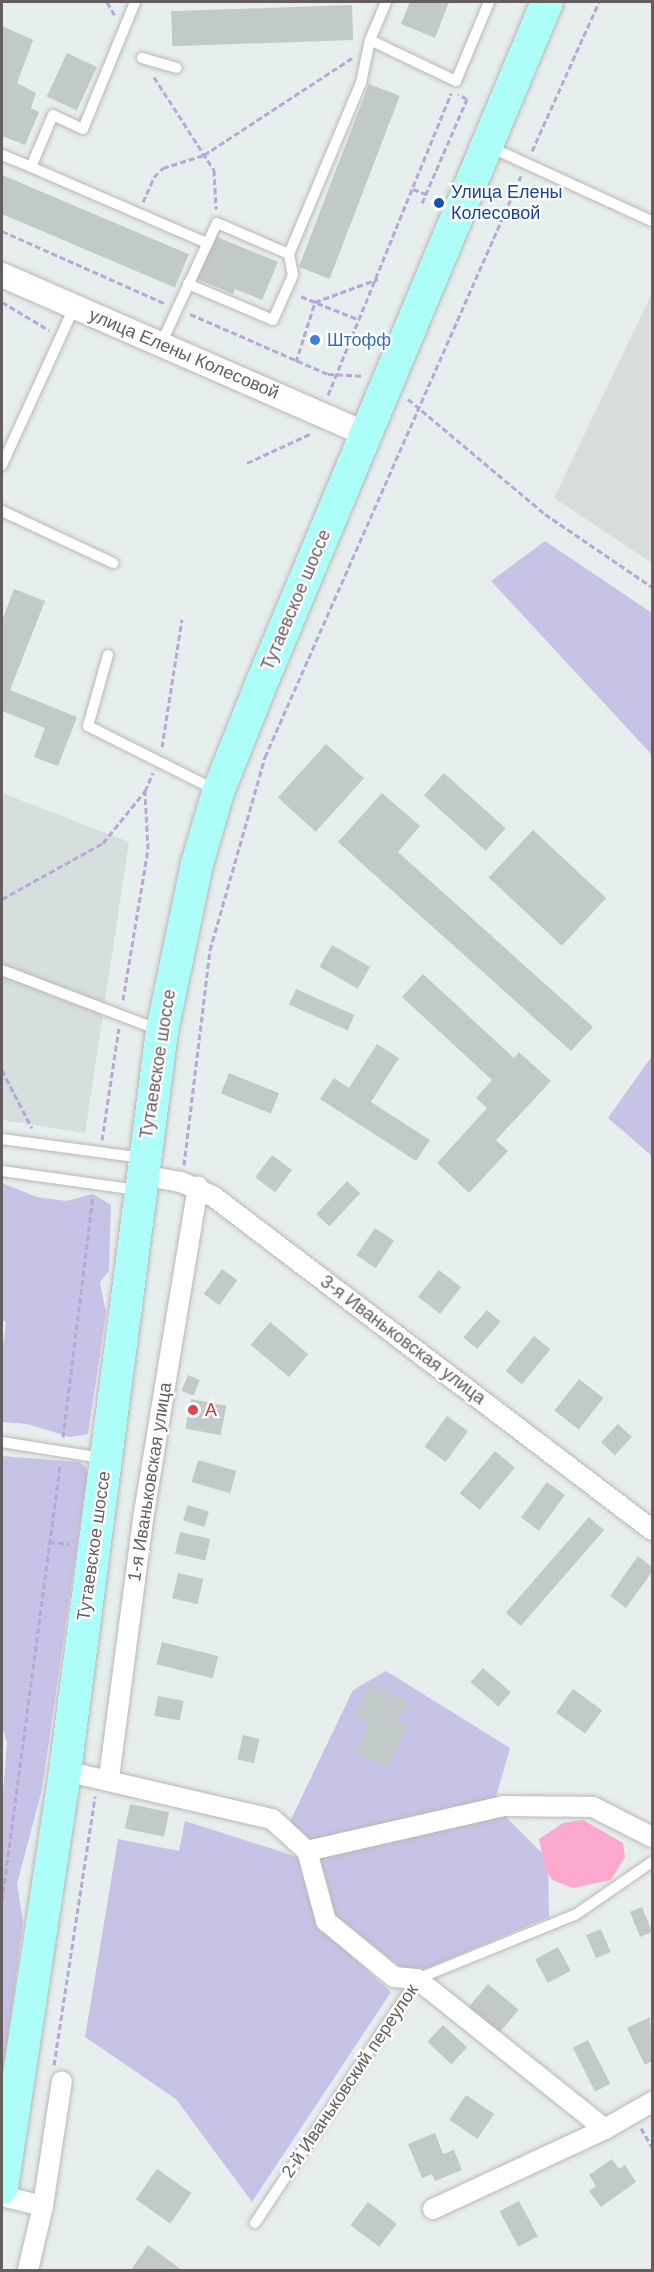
<!DOCTYPE html>
<html>
<head>
<meta charset="utf-8">
<style>
  body { margin:0 }
  #map { position:relative; width:654px; height:2272px; overflow:hidden; background:#e6efee; font-family:Arial,sans-serif }
  div>[style] { position:absolute }
  .industrial>* { inset:0; background:#d8dedd }
  .education>* { inset:0; background:#d4dfde }
  .green>* { inset:0; background:#c7c3e6 }
  .water>* { inset:0; background:#fda9cf }
  .building>* { inset:0; background:#c2cac9; transform-origin:0 0 }
  .path>* { height:3px; margin-top:-1.5px; transform-origin:0; background:repeating-linear-gradient(90deg,#b9a7d7 0 6px,transparent 0 9px) }
  .roads { filter:drop-shadow(0 0 2px #bcb6b7) drop-shadow(0 0 2px #bcb6b7) }
  .service>* { height:10px; margin:-5px; padding:0 5px; transform-origin:5px; border-radius:5px; background:#fff }
  .minor>* { height:20px; margin:-10px; padding:0 10px; transform-origin:10px; border-radius:10px; background:#fff }
  .tertiary>* { height:24px; margin:-12px; padding:0 12px; transform-origin:12px; border-radius:12px; background:#fff }
  .primary>* { height:32px; margin:-16px; padding:0 16px; transform-origin:16px; border-radius:16px; background:#adfdf9 }
  .dots>* { width:16px; height:16px; translate:-50% -50%; box-sizing:border-box; border:3px solid #fff; border-radius:50% }
  span { translate:-50% -50%; white-space:nowrap; text-align:center; line-height:1.15; -webkit-text-stroke:4.5px #fff; paint-order:stroke }
  .transit-label { font-size:18px; color:#164399 }
  .left { translate:0 -50%; text-align:left }
  .shop-label { font-size:18px; color:#366cbe }
  .street-label { font-size:18px; color:#665d60 }
  .health-label { font-size:18px; color:#be3a42 }
  .frame { position:absolute; inset:0; border:3px solid #665d60; pointer-events:none }
</style>
</head>
<body>
<div id="map">
  <div class="industrial">
    <div style="clip-path:polygon(652px 293px,652px 563px,554px 498px)"></div>
  </div>
  <div class="education">
    <div style="clip-path:polygon(2px 793px,129px 842px,85px 1133px,2px 1120px)"></div>
  </div>
  <div class="green">
    <div style="clip-path:polygon(545px 541px,652px 613px,652px 755px,491px 581px)"></div>
    <div style="clip-path:polygon(652px 1056px,652px 1156px,608px 1118px)"></div>
    <div style="clip-path:polygon(2px 1183px,37px 1197px,66px 1201px,93px 1194px,111px 1205px,109px 1271px,100px 1282px,106px 1313px,88px 1434px,70px 1437px,27px 1424px,2px 1422px,2px 1354px,6px 1322px,2px 1320px)"></div>
    <div style="clip-path:polygon(2px 1456px,79px 1462px,86px 1467px,87px 1476px,42px 1789px,17px 1884px,23px 1922px,2px 2083px,2px 1807px,7px 1742px,2px 1727px)"></div>
    <div style="clip-path:polygon(386px 1671px,510px 1748px,495px 1800px,310px 1842px,284px 1834px,353px 1690px)"></div>
    <div style="clip-path:polygon(504px 1815px,548px 1859px,549px 1917px,411px 1975px,333px 1914px,317px 1857px)"></div>
    <div style="clip-path:polygon(185px 1821px,301px 1858px,318px 1925px,391px 1992px,252px 2202px,176px 2099px,85px 2037px,118px 1839px,179px 1851px)"></div>
  </div>
  <div class="water">
    <div style="clip-path:polygon(583px 1820px,623px 1843px,625px 1857px,611px 1880px,573px 1888px,552px 1880px,545px 1868px,539px 1839px,563px 1823px)"></div>
  </div>
  <div class="building">
    <div style="clip-path:polygon(410px 2px,449px 2px,435px 38px,401px 24px)"></div>
    <div style="left:352px;top:5px;width:35px;height:181px;rotate:88deg"></div>
    <div style="clip-path:polygon(2px 26px,33px 40px,17px 83px,36px 93px,31px 108px,39px 112px,25px 145px,2px 136px)"></div>
    <div style="left:67px;top:53px;width:33px;height:48px;rotate:25deg"></div>
    <div style="left:369px;top:84px;width:33px;height:196px;rotate:21deg"></div>
    <div style="left:2px;top:175px;width:203px;height:36px;rotate:23deg"></div>
    <div style="clip-path:polygon(214px 231px,219px 233px,217px 237px,278px 262px,262px 300px,235px 289px,233px 294px,195px 278px)"></div>
    <div style="left:312px;top:335px;width:9px;height:9px;rotate:21deg"></div>
    <div style="clip-path:polygon(14px 589px,45px 601px,10px 690px,77px 717px,58px 766px,34px 757px,45px 728px,2px 711px,2px 621px)"></div>
    <div style="left:326px;top:744px;width:51px;height:72px;rotate:42deg"></div>
    <div style="left:444px;top:773px;width:83px;height:30px;rotate:42deg"></div>
    <div style="clip-path:polygon(382px 793px,420px 826px,398px 852px,593px 1027px,571px 1051px,338px 842px)"></div>
    <div style="left:533px;top:830px;width:100px;height:65px;rotate:43deg"></div>
    <div style="left:332px;top:945px;width:44px;height:25px;rotate:30deg"></div>
    <div style="clip-path:polygon(423px 974px,514px 1058px,519px 1052px,551px 1081px,496px 1140px,508px 1151px,469px 1193px,437px 1163px,487px 1108px,476px 1098px,492px 1080px,402px 997px)"></div>
    <div style="left:296px;top:989px;width:64px;height:17px;rotate:24deg"></div>
    <div style="clip-path:polygon(377px 1044px,399px 1058px,371px 1102px,430px 1140px,416px 1161px,320px 1099px,334px 1078px,349px 1088px)"></div>
    <div style="left:229px;top:1073px;width:54px;height:22px;rotate:22deg"></div>
    <div style="left:272px;top:1155px;width:25px;height:28px;rotate:37deg"></div>
    <div style="left:347px;top:1181px;width:18px;height:45px;rotate:43deg"></div>
    <div style="left:375px;top:1228px;width:23px;height:33px;rotate:34deg"></div>
    <div style="left:222px;top:1269px;width:19px;height:31px;rotate:36deg"></div>
    <div style="left:439px;top:1270px;width:28px;height:34px;rotate:38deg"></div>
    <div style="left:487px;top:1310px;width:18px;height:36px;rotate:41deg"></div>
    <div style="left:270px;top:1322px;width:50px;height:30px;rotate:40deg"></div>
    <div style="left:534px;top:1336px;width:21px;height:45px;rotate:39deg"></div>
    <div style="left:188px;top:1375px;width:13px;height:17px;rotate:23deg"></div>
    <div style="left:579px;top:1379px;width:31px;height:40px;rotate:38deg"></div>
    <div style="left:191px;top:1399px;width:36px;height:30px;rotate:11deg"></div>
    <div style="left:447px;top:1416px;width:26px;height:38px;rotate:36deg"></div>
    <div style="left:618px;top:1424px;width:19px;height:25px;rotate:43deg"></div>
    <div style="left:495px;top:1451px;width:26px;height:55px;rotate:40deg"></div>
    <div style="left:198px;top:1460px;width:40px;height:23px;rotate:16deg"></div>
    <div style="left:547px;top:1482px;width:22px;height:44px;rotate:36deg"></div>
    <div style="left:188px;top:1505px;width:22px;height:16px;rotate:18deg"></div>
    <div style="left:589px;top:1517px;width:20px;height:127px;rotate:41deg"></div>
    <div style="left:180px;top:1532px;width:31px;height:22px;rotate:13deg"></div>
    <div style="clip-path:polygon(638px 1556px,652px 1567px,652px 1572px,626px 1608px,610px 1596px)"></div>
    <div style="left:178px;top:1573px;width:26px;height:26px;rotate:13deg"></div>
    <div style="left:162px;top:1642px;width:58px;height:23px;rotate:14deg"></div>
    <div style="left:483px;top:1668px;width:37px;height:19px;rotate:41deg"></div>
    <div style="clip-path:polygon(370px 1683px,407px 1702px,397px 1721px,407px 1726px,386px 1768px,354px 1752px,369px 1723px,354px 1715px)"></div>
    <div style="left:573px;top:1689px;width:36px;height:29px;rotate:36deg"></div>
    <div style="left:158px;top:1696px;width:26px;height:20px;rotate:11deg"></div>
    <div style="left:243px;top:1735px;width:17px;height:25px;rotate:13deg"></div>
    <div style="left:130px;top:1804px;width:40px;height:25px;rotate:12deg"></div>
    <div style="left:642px;top:1907px;width:27px;height:13px;rotate:68deg"></div>
    <div style="left:601px;top:1929px;width:25px;height:16px;rotate:67deg"></div>
    <div style="left:558px;top:1947px;width:27px;height:26px;rotate:62deg"></div>
    <div style="left:488px;top:1984px;width:40px;height:30px;rotate:40deg"></div>
    <div style="clip-path:polygon(650px 2017px,652px 2061px,645px 2065px,627px 2028px)"></div>
    <div style="left:443px;top:2025px;width:33px;height:23px;rotate:43deg"></div>
    <div style="left:588px;top:2040px;width:49px;height:17px;rotate:63deg"></div>
    <div style="left:466px;top:2095px;width:34px;height:30px;rotate:34deg"></div>
    <div style="clip-path:polygon(435px 2133px,443px 2154px,454px 2150px,462px 2170px,435px 2181px,432px 2174px,422px 2178px,408px 2144px)"></div>
    <div style="clip-path:polygon(612px 2159px,619px 2169px,625px 2165px,636px 2182px,601px 2207px,589px 2191px,596px 2186px,589px 2175px)"></div>
    <div style="left:157px;top:2169px;width:42px;height:37px;rotate:35deg"></div>
    <div style="left:519px;top:2201px;width:40px;height:22px;rotate:62deg"></div>
    <div style="left:368px;top:2202px;width:36px;height:29px;rotate:37deg"></div>
    <div style="clip-path:polygon(148px 2245px,182px 2270px,131px 2270px)"></div>
  </div>
  <div class="path">
    <div style="left:107px;top:2px;width:16px;rotate:60deg"></div>
    <div style="left:154px;top:77px;width:111px;rotate:57.2deg"></div>
    <div style="left:214px;top:170px;width:39px;rotate:87deg"></div>
    <div style="left:532px;top:151px;width:163px;rotate:-65.8deg"></div>
    <div style="left:413px;top:189px;width:14px;rotate:21deg"></div>
    <div style="left:143px;top:202px;width:27px;rotate:-66deg"></div>
    <div style="left:154px;top:177px;width:13px;rotate:-45deg"></div>
    <div style="left:163px;top:168px;width:43px;rotate:-17.6deg"></div>
    <div style="left:204px;top:155px;width:177px;rotate:-33.2deg"></div>
    <div style="left:422px;top:203px;width:113px;rotate:-66.6deg"></div>
    <div style="left:467px;top:99px;width:10px;rotate:-151deg"></div>
    <div style="left:2px;top:231px;width:177px;rotate:24deg"></div>
    <div style="left:2px;top:302px;width:55px;rotate:30.8deg"></div>
    <div style="left:315px;top:302px;width:67px;rotate:-20.1deg"></div>
    <div style="left:317px;top:303px;width:46px;rotate:21.6deg"></div>
    <div style="left:190px;top:314px;width:150px;rotate:23.5deg"></div>
    <div style="left:328px;top:374px;width:34px;rotate:3deg"></div>
    <div style="left:296px;top:362px;width:63px;rotate:-72.4deg"></div>
    <div style="left:315px;top:302px;width:16px;rotate:-158deg"></div>
    <div style="left:328px;top:395px;width:326px;rotate:-67.8deg"></div>
    <div style="left:408px;top:399px;width:179px;rotate:40deg"></div>
    <div style="left:545px;top:514px;width:130px;rotate:34.3deg"></div>
    <div style="left:247px;top:463px;width:72px;rotate:-24.8deg"></div>
    <div style="left:162px;top:747px;width:129px;rotate:-81.1deg"></div>
    <div style="left:2px;top:899px;width:115px;rotate:-29deg"></div>
    <div style="left:103px;top:843px;width:67px;rotate:-51.1deg"></div>
    <div style="left:145px;top:791px;width:20px;rotate:-66deg"></div>
    <div style="left:123px;top:1000px;width:153px;rotate:-80.6deg"></div>
    <div style="left:148px;top:849px;width:58px;rotate:-93deg"></div>
    <div style="left:2px;top:1070px;width:65px;rotate:62.7deg"></div>
    <div style="left:102px;top:1140px;width:113px;rotate:-81.4deg"></div>
    <div style="left:184px;top:1165px;width:217px;rotate:-83.1deg"></div>
    <div style="left:210px;top:950px;width:201px;rotate:-74.1deg"></div>
    <div style="left:265px;top:757px;width:635px;rotate:-66.22deg"></div>
    <div style="left:63px;top:1437px;width:242px;rotate:-82.9deg"></div>
    <div style="left:49px;top:1542px;width:20px;rotate:6deg"></div>
    <div style="left:2px;top:1901px;width:440px;rotate:-82.4deg"></div>
    <div style="left:54px;top:2065px;width:272px;rotate:-81.3deg"></div>
    <div style="left:641px;top:2128px;width:22px;rotate:60deg"></div>
  </div>
  <div class="roads">
    <div class="service">
      <div style="left:370px;top:40px;width:95px;rotate:25.5deg"></div>
      <div style="left:456px;top:81px;width:86px;rotate:-67.3deg"></div>
      <div style="left:142px;top:58px;width:36px;rotate:16deg"></div>
      <div style="left:490px;top:147px;width:178px;rotate:24.6deg"></div>
      <div style="left:2px;top:155px;width:31px;rotate:22deg"></div>
      <div style="left:31px;top:167px;width:56px;rotate:-67.1deg"></div>
      <div style="left:53px;top:115px;width:33px;rotate:25deg"></div>
      <div style="left:83px;top:129px;width:137px;rotate:-67.7deg"></div>
      <div style="left:31px;top:167px;width:192px;rotate:23.4deg"></div>
      <div style="left:188px;top:284px;width:92px;rotate:23deg"></div>
      <div style="left:273px;top:320px;width:49px;rotate:-66deg"></div>
      <div style="left:293px;top:275px;width:21px;rotate:-101deg"></div>
      <div style="left:289px;top:254px;width:186px;rotate:-67.2deg"></div>
      <div style="left:361px;top:83px;width:44px;rotate:-78.2deg"></div>
      <div style="left:370px;top:40px;width:41px;rotate:-67.2deg"></div>
      <div style="left:161px;top:344px;width:133px;rotate:-65.2deg"></div>
      <div style="left:217px;top:223px;width:78px;rotate:23.3deg"></div>
      <div style="left:2px;top:465px;width:173px;rotate:-65.4deg"></div>
      <div style="left:2px;top:511px;width:123px;rotate:25.1deg"></div>
      <div style="left:108px;top:655px;width:74px;rotate:105.7deg"></div>
      <div style="left:88px;top:726px;width:142px;rotate:26.7deg"></div>
      <div style="left:2px;top:970px;width:168px;rotate:20.9deg"></div>
      <div style="left:2px;top:1139px;width:142px;rotate:7.7deg"></div>
      <div style="left:2px;top:1171px;width:137px;rotate:8deg"></div>
      <div style="left:2px;top:1442px;width:101px;rotate:9.1deg"></div>
      <div style="left:255px;top:2223px;width:293px;rotate:-56.4deg"></div>
      <div style="left:417px;top:1979px;width:170px;rotate:-22.1deg"></div>
      <div style="left:575px;top:1915px;width:93px;rotate:-34.5deg"></div>
    </div>
    <div class="minor">
      <div style="left:141px;top:1175px;width:41px;rotate:9.9deg"></div>
      <div style="left:181px;top:1182px;width:36px;rotate:24deg"></div>
      <div style="left:214px;top:1197px;width:550px;rotate:37.24deg"></div>
      <div style="left:65px;top:1771px;width:212px;rotate:13.1deg"></div>
      <div style="left:272px;top:1819px;width:47px;rotate:42.4deg"></div>
      <div style="left:307px;top:1851px;width:202px;rotate:-12.9deg"></div>
      <div style="left:504px;top:1806px;width:89px;rotate:0.6deg"></div>
      <div style="left:593px;top:1807px;width:66px;rotate:27deg"></div>
      <div style="left:109px;top:1778px;width:261px;rotate:-82.5deg"></div>
      <div style="left:143px;top:1519px;width:337px;rotate:-80.6deg"></div>
      <div style="left:307px;top:1851px;width:73px;rotate:74.8deg"></div>
      <div style="left:326px;top:1921px;width:88px;rotate:39.5deg"></div>
      <div style="left:394px;top:1977px;width:23px;rotate:5deg"></div>
      <div style="left:417px;top:1979px;width:241px;rotate:38.6deg"></div>
      <div style="left:2px;top:2196px;width:42px;rotate:13.7deg"></div>
      <div style="left:433px;top:2209px;width:190px;rotate:-24.9deg"></div>
      <div style="left:605px;top:2129px;width:54px;rotate:-29.9deg"></div>
      <div style="left:28px;top:2270px;width:66px;rotate:-76.8deg"></div>
      <div style="left:43px;top:2206px;width:126px;rotate:-81.4deg"></div>
    </div>
    <div class="tertiary">
      <div style="left:2px;top:275px;width:397px;rotate:23.6deg"></div>
    </div>
    <div class="primary">
      <div style="left:2px;top:2188px;width:422px;rotate:-81.4deg"></div>
      <div style="left:65px;top:1771px;width:746px;rotate:-82.53deg"></div>
      <div style="left:162px;top:1031px;width:171px;rotate:-78.2deg"></div>
      <div style="left:197px;top:864px;width:75px;rotate:-73.7deg"></div>
      <div style="left:218px;top:792px;width:118px;rotate:-68.2deg"></div>
      <div style="left:262px;top:682px;width:737px;rotate:-67.26deg"></div>
    </div>
  </div>
  <div class="dots">
    <div style="left:439px;top:203px;background:#1a4fb4"></div>
    <div style="left:315px;top:340px;background:#3f7fe0"></div>
    <div style="left:193px;top:1410px;background:#e0444e"></div>
  </div>
  <div class="transit-label">
    <span class="left" style="left:451px;top:203px">Улица Елены<br>Колесовой</span>
  </div>
  <div class="shop-label">
    <span class="left" style="left:327px;top:340px">Штофф</span>
  </div>
  <div class="street-label">
    <span style="left:184px;top:354px;rotate:23deg">улица Елены Колесовой</span>
    <span style="left:296px;top:600px;rotate:-67deg">Тутаевское шоссе</span>
    <span style="left:158px;top:1064px;rotate:-81deg">Тутаевское шоссе</span>
    <span style="left:403px;top:1340px;rotate:37deg">3-я Иваньковская улица</span>
    <span style="left:150px;top:1482px;rotate:-81deg">1-я Иваньковская улица</span>
    <span style="left:94px;top:1546px;rotate:-82deg">Тутаевское шоссе</span>
    <span style="left:350px;top:2081px;rotate:-56deg">2-й Иваньковский переулок</span>
  </div>
  <div class="health-label">
    <span class="left" style="left:205px;top:1410px">А</span>
  </div>
  <div class="frame"></div>
</div>
</body>
</html>
